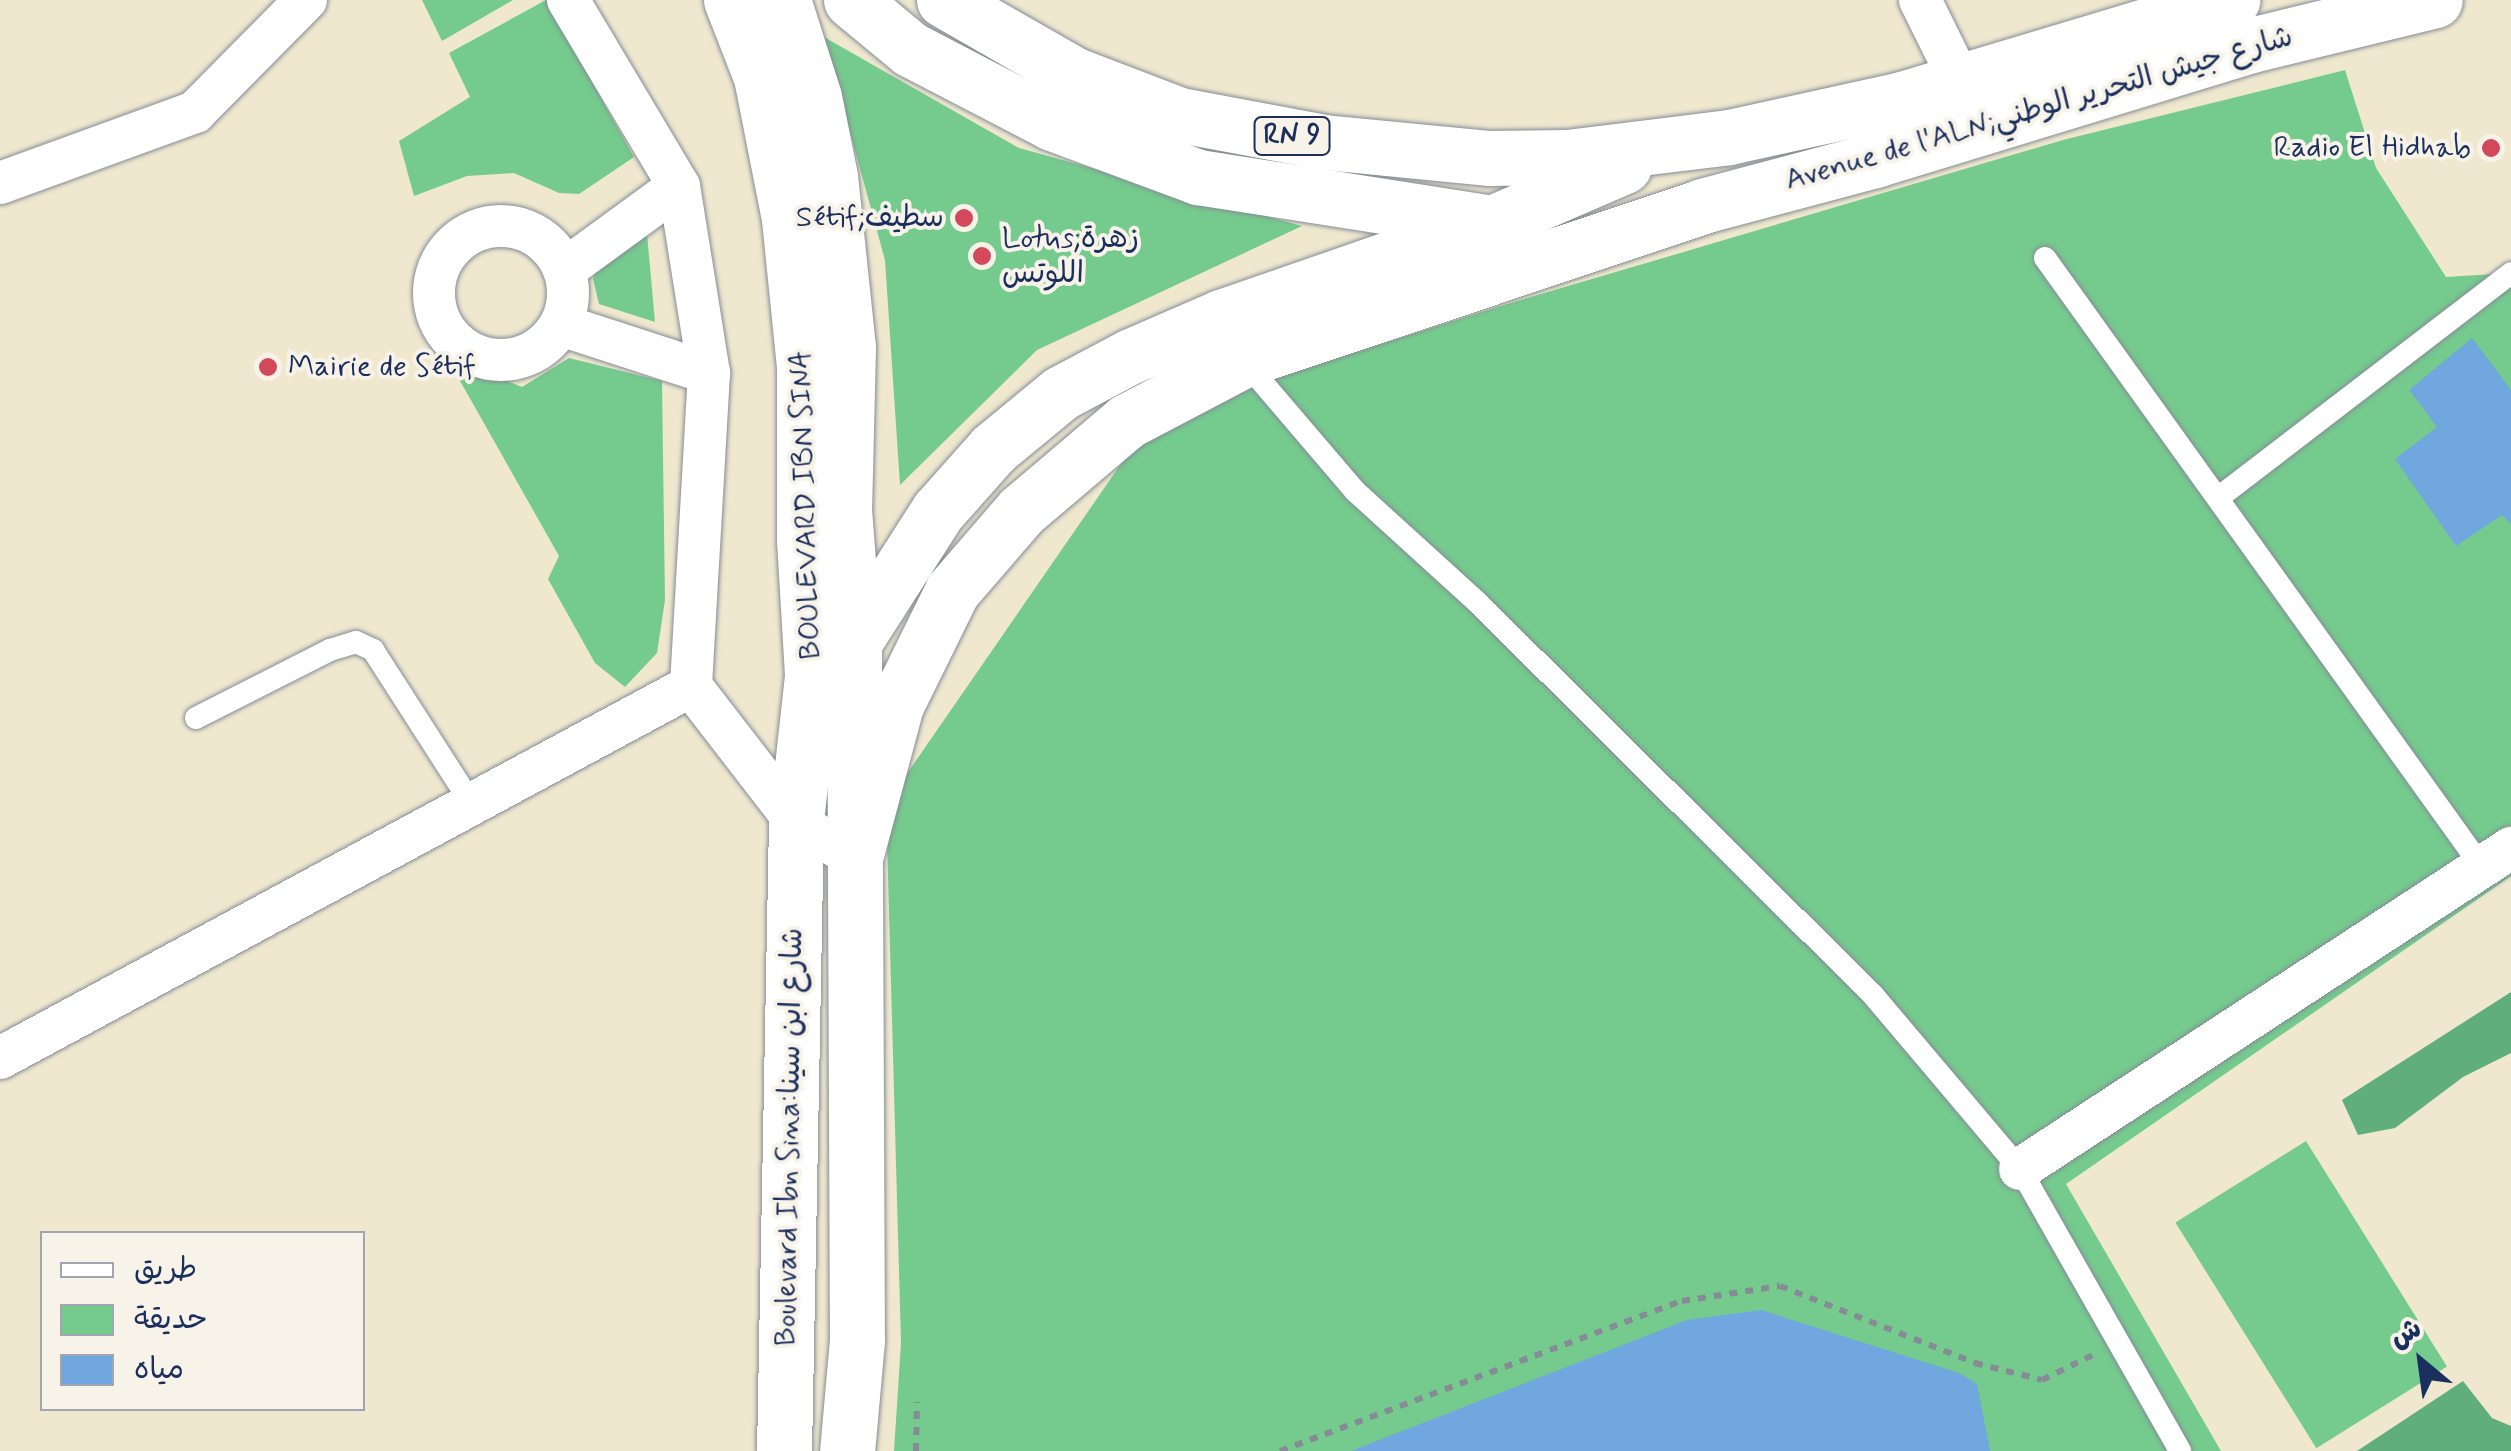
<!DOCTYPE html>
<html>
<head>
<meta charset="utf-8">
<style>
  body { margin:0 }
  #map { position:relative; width:2511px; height:1451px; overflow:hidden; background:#efe8cf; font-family:Mynerve,"Playpen Sans Arabic",sans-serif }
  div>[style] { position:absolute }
  .green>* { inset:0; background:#75ca8e; transform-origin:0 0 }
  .forest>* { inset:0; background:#60ae79 }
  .water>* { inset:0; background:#71a7df }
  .path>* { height:6px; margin-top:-3px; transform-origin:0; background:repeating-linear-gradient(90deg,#858c96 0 8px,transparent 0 16px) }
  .roads { filter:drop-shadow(0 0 2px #858c96) drop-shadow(0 0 2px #858c96) }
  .lane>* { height:22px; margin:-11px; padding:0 11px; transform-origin:11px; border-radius:11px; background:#fff }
  .street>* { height:42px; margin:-21px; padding:0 21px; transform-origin:21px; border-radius:21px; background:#fff }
  .street>.ring { margin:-21px; padding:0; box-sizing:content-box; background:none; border:42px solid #fff; border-radius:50% }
  .primary>* { height:55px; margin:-27.5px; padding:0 27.5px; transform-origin:27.5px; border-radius:27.5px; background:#fff }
  .dots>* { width:28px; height:28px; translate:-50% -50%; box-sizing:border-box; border:5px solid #f7f3e8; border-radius:50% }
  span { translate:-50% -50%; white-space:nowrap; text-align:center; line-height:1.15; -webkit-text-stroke:8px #f7f3e8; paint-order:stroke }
  .shield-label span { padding:2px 8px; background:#f7f3e8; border:2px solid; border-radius:8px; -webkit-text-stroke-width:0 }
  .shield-label { font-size:28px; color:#1b2f5e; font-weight:700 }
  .street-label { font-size:30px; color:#1b2f5e }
  .poi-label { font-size:30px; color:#1b2f5e }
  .right { translate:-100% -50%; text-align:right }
  .left { translate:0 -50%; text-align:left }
  .legend { position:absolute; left:40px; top:1231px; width:325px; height:180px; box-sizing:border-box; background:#f7f3e8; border:2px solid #9fa5b1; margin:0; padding:12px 18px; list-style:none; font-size:30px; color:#1b2f5e }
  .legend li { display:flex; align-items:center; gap:20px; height:50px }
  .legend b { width:50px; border:2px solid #9fa5b1 }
  .north { position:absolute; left:2371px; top:1311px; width:100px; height:100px; -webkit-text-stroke:8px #f7f3e8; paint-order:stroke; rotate:331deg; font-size:28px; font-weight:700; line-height:40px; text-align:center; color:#1b2f5e }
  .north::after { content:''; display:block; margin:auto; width:35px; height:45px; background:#1b2f5e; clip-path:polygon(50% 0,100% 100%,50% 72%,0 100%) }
</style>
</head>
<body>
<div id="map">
  <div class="green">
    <div style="clip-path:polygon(422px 0,513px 0,442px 41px)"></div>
    <div style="clip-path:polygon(546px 0,634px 157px,579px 194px,559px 193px,514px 173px,467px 176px,414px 196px,399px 141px,470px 97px,449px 53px)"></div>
    <div style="clip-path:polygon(824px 37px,1019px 148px,1302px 226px,1037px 350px,900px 485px,885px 260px)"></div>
    <div style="clip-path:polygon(2345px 70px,2376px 168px,2446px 277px,2511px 273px,2511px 876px,2066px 1184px,2221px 1451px,894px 1451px,901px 1343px,886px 804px,1154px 416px,1504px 305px,2063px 140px)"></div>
    <div style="clip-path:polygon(646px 223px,655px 322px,599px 304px,593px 279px,598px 259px)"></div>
    <div style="clip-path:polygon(446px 356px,522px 387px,569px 358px,662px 381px,665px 600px,657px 653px,625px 687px,595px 663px,548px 579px,559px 556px)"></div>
    <div style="left:2306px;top:1141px;width:266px;height:154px;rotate:58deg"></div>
  </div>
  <div class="forest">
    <div style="clip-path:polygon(2511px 992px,2511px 1053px,2463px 1077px,2395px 1128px,2358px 1135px,2342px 1100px)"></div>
    <div style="clip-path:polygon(2463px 1381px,2492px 1418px,2511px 1426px,2511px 1451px,2357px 1451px)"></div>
  </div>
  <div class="water">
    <div style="clip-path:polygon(2472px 338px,2511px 390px,2511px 524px,2502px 515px,2456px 546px,2395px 459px,2437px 427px,2409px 390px)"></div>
    <div style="clip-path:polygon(1761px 1310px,1959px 1373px,1977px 1384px,1990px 1451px,1351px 1451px,1687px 1320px)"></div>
  </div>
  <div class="path">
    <div style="left:916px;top:1451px;width:49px;rotate:-88.8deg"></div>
    <div style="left:1280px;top:1451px;width:429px;rotate:-20.5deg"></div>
    <div style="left:1682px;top:1301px;width:99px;rotate:-8.7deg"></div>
    <div style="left:1780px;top:1286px;width:210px;rotate:21.5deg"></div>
    <div style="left:1975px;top:1363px;width:69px;rotate:14.2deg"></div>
    <div style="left:2042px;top:1380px;width:57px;rotate:-26.1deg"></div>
  </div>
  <div class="roads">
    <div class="lane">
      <div style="left:2045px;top:258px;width:750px;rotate:54.34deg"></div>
      <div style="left:1244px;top:361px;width:171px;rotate:49.5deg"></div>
      <div style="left:1355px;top:491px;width:165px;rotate:42.3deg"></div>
      <div style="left:1477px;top:602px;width:558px;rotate:44.78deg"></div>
      <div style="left:1873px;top:995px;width:228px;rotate:49.8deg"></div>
      <div style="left:2020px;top:1169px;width:324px;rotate:60.4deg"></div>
      <div style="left:2218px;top:498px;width:369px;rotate:-37.5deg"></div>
      <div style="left:196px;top:718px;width:150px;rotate:-26.9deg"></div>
      <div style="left:330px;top:650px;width:27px;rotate:-17deg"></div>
      <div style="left:356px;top:642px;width:19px;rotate:25deg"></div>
      <div style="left:373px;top:650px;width:183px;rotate:57.3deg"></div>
    </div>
    <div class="street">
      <div style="left:568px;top:0;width:217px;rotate:59.2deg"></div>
      <div style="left:679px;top:186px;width:189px;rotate:80.9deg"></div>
      <div style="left:709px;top:373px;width:314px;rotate:93.3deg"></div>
      <div style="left:691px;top:686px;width:172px;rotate:52.3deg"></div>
      <div style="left:796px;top:822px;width:69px;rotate:31.4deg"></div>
      <div style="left:1920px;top:0;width:90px;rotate:63.7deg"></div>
      <div style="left:0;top:183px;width:208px;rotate:-20deg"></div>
      <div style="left:195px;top:112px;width:158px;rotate:-45.3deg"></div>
      <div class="ring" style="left:434px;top:226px;width:92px;height:92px"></div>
      <div style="left:564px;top:270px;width:142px;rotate:-36.1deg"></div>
      <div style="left:561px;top:325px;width:156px;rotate:18deg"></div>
      <div style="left:0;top:1058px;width:785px;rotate:-28.3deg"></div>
      <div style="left:2020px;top:1169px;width:587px;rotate:-33.18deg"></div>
    </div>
    <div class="primary">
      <div style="left:731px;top:0;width:83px;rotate:68.7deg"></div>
      <div style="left:761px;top:77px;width:145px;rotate:78.8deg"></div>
      <div style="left:789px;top:219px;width:149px;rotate:84.2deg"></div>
      <div style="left:804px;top:367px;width:173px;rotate:90deg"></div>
      <div style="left:804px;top:540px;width:136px;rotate:86.6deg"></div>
      <div style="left:812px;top:676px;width:147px;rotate:96.3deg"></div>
      <div style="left:796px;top:822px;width:629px;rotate:91.09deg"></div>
      <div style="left:783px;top:0;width:102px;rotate:72.3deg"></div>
      <div style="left:814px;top:97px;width:81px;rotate:78.6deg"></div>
      <div style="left:830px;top:176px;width:173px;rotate:84deg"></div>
      <div style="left:848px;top:348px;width:162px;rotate:91.4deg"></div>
      <div style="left:844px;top:510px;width:126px;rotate:85.5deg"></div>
      <div style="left:854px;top:636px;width:704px;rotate:89.76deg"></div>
      <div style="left:857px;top:1340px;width:111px;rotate:95.1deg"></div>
      <div style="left:851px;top:0;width:77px;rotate:39.7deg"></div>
      <div style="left:910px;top:49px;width:160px;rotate:27.5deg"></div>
      <div style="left:1052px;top:123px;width:156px;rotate:20.3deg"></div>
      <div style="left:1198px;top:177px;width:291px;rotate:8.9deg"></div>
      <div style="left:944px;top:0;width:151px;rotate:29.8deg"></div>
      <div style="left:1075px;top:75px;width:112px;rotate:20.9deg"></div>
      <div style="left:1180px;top:115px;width:147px;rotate:10.6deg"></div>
      <div style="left:1324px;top:142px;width:167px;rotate:5.5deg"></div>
      <div style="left:1490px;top:158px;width:77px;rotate:-0.7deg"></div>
      <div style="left:1567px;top:157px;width:163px;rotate:-7deg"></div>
      <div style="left:1729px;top:137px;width:177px;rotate:-12.4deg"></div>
      <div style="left:1902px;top:99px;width:345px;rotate:-16.7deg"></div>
      <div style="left:849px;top:650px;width:165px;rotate:-57.4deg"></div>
      <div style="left:938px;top:511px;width:83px;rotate:-48.4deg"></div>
      <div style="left:993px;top:449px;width:88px;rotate:-39.5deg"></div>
      <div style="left:1061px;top:393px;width:79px;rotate:-27.9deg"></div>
      <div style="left:1131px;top:356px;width:98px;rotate:-23.4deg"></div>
      <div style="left:1221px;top:317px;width:287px;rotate:-19.1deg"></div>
      <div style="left:1492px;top:223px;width:144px;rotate:-23.4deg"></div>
      <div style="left:855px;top:858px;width:158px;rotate:-75deg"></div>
      <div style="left:896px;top:705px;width:127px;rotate:-63.8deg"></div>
      <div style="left:952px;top:591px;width:106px;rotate:-49.2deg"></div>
      <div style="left:1021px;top:511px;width:139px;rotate:-40.3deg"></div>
      <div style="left:1127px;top:421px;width:131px;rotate:-27.7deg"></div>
      <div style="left:1243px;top:360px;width:484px;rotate:-18.5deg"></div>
      <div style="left:1702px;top:206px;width:179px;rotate:-14.9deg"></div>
      <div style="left:1875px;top:160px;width:397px;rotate:-17deg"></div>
      <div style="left:2255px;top:44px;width:185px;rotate:-13.7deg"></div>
    </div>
  </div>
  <div class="dots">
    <div style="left:2491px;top:148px;background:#d1495b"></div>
    <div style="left:964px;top:218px;background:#d1495b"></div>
    <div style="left:982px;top:256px;background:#d1495b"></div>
    <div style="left:268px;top:367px;background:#d1495b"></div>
  </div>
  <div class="shield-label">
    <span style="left:1292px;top:136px">RN 9</span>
  </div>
  <div class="street-label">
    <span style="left:2039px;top:109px;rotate:-16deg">Avenue de l'ALN;شارع جيش التحرير الوطني</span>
    <span style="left:806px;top:505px;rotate:-92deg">BOULEVARD IBN SINA</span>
    <span style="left:790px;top:1137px;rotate:-89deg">Boulevard Ibn Sina:شارع ابن سينا</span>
  </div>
  <div class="poi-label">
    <span class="right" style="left:2471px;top:148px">Radio El Hidhab</span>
    <span class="right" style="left:944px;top:218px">Sétif;سطيف</span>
    <span class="left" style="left:1002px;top:256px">Lotus;زهرة<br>اللوتس</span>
    <span class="left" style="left:288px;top:367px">Mairie de Sétif</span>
  </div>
  <ul class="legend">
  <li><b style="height:12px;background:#fff"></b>طريق</li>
  <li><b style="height:28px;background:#75ca8e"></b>حديقة</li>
  <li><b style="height:28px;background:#71a7df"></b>مياه</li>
  </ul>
  <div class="north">ش</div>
</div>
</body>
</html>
